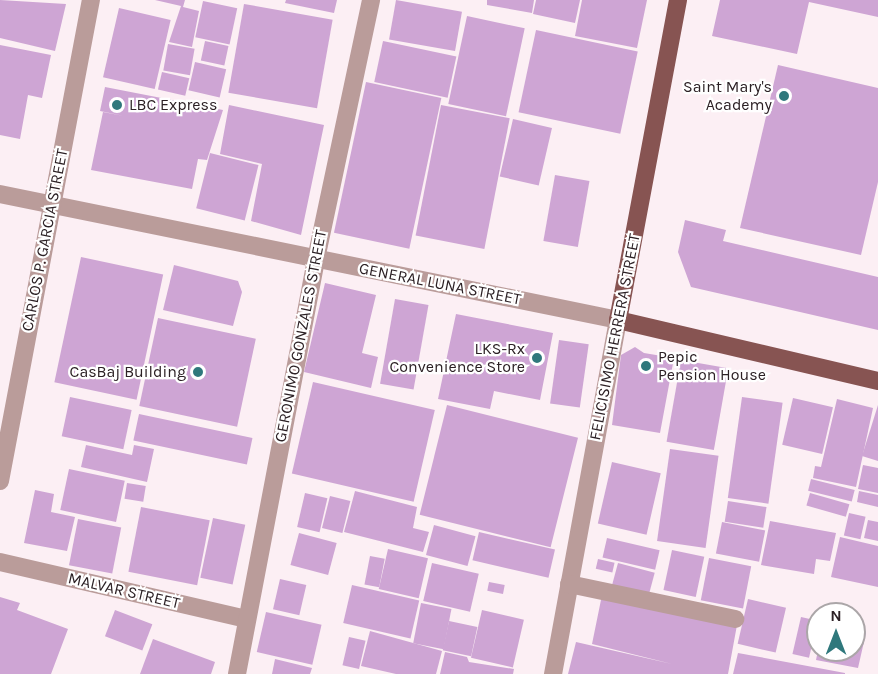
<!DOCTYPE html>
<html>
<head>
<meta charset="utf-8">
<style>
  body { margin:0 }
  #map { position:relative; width:878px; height:674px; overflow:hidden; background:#fceff4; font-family:Karla,sans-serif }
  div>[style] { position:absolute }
  .building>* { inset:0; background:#cea5d4; transform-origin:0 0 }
  .minor>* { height:18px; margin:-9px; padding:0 9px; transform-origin:9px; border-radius:9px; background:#ba9c9a }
  .major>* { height:18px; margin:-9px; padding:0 9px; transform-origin:9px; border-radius:9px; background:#875452 }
  .dots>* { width:16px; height:16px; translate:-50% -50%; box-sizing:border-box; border:3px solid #fff; border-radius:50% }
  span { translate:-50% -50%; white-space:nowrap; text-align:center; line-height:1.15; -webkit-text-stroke:4.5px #fff; paint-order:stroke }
  .poi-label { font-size:16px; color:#2c2125 }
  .right { translate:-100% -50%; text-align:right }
  .left { translate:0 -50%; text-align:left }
  .street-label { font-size:16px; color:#2c2125 }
  .north { position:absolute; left:806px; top:602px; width:60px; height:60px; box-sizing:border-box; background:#fff; border:2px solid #aba6a8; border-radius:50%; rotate:0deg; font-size:16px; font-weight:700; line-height:24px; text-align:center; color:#2c2125 }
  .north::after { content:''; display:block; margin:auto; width:21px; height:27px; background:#2f787c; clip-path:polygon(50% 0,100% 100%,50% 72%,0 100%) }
</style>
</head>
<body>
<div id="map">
  <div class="building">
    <div style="clip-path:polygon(0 0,66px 4px,55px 51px,0 38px)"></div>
    <div style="clip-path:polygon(155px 0,185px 0,183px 7px,199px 11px,192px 47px,169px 42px,181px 6px)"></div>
    <div style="clip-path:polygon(286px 0,337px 0,334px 13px,285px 3px)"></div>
    <div style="left:396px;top:0;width:67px;height:40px;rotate:10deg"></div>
    <div style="clip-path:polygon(487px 0,534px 0,532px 13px,487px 5px)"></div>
    <div style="clip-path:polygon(536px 0,580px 0,575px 23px,533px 14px)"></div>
    <div style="clip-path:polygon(582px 0,647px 0,637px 48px,575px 36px)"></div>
    <div style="clip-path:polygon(720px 0,878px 0,878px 17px,809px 2px,797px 54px,712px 36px)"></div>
    <div style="left:203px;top:1px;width:35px;height:37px;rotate:12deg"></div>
    <div style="left:244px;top:4px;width:90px;height:90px;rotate:10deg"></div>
    <div style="left:119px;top:8px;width:53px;height:71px;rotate:13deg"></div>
    <div style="left:467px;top:16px;width:59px;height:90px;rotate:12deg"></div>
    <div style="left:536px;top:30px;width:104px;height:84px;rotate:12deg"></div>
    <div style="left:205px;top:41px;width:24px;height:20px;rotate:12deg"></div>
    <div style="left:383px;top:41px;width:75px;height:42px;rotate:12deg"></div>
    <div style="left:168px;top:44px;width:27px;height:27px;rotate:10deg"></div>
    <div style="clip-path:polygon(0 45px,51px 55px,42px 98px,28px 95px,20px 139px,0 135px)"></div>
    <div style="left:195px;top:62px;width:32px;height:29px;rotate:13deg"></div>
    <div style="clip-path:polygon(778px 65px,878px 88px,878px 182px,861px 255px,740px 228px)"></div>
    <div style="left:162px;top:72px;width:28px;height:18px;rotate:13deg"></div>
    <div style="left:366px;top:82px;width:77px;height:154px;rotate:12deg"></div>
    <div style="clip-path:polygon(105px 87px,223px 110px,207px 160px,198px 159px,192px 189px,91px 170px,103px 112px,124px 116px,100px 111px)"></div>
    <div style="clip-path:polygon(229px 105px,324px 125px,301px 235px,251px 221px,262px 164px,220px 154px)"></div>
    <div style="left:441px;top:105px;width:70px;height:133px;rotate:11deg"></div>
    <div style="left:513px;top:119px;width:40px;height:59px;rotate:13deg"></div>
    <div style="left:210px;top:153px;width:50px;height:57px;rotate:14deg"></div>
    <div style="left:555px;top:175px;width:35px;height:67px;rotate:10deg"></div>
    <div style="clip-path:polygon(685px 220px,726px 230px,723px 241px,878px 277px,878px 330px,691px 287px,678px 252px)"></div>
    <div style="left:81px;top:257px;width:84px;height:128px;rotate:12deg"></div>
    <div style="clip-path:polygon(174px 265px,238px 281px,242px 292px,233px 326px,163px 310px)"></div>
    <div style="clip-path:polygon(325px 283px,376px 295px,362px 353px,378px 357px,371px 388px,304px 372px)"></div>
    <div style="left:395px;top:299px;width:34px;height:86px;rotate:10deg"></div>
    <div style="clip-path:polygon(456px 314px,553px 333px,540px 400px,494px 391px,490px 409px,438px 399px)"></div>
    <div style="left:158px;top:318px;width:100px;height:90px;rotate:12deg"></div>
    <div style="left:559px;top:340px;width:30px;height:64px;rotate:8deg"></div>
    <div style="clip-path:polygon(635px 347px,644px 353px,674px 358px,660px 433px,612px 425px,621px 355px)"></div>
    <div style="left:681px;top:360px;width:48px;height:83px;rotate:10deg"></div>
    <div style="left:313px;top:382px;width:125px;height:94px;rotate:13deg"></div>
    <div style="left:70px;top:397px;width:63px;height:40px;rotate:12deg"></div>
    <div style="left:742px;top:397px;width:41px;height:102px;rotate:8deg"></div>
    <div style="left:793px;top:398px;width:41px;height:48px;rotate:13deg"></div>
    <div style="clip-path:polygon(837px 399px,873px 408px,856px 487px,813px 478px,815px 466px,821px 467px)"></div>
    <div style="left:447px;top:405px;width:135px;height:113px;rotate:14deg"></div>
    <div style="clip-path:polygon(878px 405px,878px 461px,862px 456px)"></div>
    <div style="left:139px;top:414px;width:116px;height:27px;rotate:12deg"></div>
    <div style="clip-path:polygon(86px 445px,132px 455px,134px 445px,154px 449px,147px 482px,81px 467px)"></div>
    <div style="left:670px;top:449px;width:49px;height:93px;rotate:8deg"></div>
    <div style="left:612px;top:462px;width:50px;height:63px;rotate:13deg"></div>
    <div style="clip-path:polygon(863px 465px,878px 468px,878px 493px,858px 489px)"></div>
    <div style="left:69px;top:469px;width:57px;height:42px;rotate:12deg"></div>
    <div style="left:811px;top:479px;width:45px;height:12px;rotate:14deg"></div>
    <div style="left:127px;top:483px;width:19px;height:16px;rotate:9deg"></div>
    <div style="clip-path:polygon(35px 490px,54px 494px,51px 512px,75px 517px,67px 551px,24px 543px)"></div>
    <div style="clip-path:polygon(355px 491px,417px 507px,413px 528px,429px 532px,423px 552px,344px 532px)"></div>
    <div style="clip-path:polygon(859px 491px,878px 495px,878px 507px,857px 502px)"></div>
    <div style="left:305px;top:493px;width:23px;height:35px;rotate:13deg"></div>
    <div style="left:810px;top:493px;width:41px;height:13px;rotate:16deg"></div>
    <div style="left:330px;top:496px;width:21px;height:33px;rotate:14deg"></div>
    <div style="left:728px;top:501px;width:39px;height:21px;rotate:9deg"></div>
    <div style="left:141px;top:507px;width:70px;height:66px;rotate:11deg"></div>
    <div style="left:849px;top:513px;width:17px;height:23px;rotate:13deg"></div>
    <div style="left:213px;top:518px;width:33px;height:61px;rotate:12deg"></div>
    <div style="left:78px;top:519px;width:44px;height:47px;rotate:11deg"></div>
    <div style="clip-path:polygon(868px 520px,878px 522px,878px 541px,864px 538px)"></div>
    <div style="clip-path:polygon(770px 521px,836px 533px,830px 561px,816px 559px,814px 574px,761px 565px)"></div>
    <div style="left:722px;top:522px;width:44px;height:32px;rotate:11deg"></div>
    <div style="left:434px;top:525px;width:43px;height:31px;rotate:15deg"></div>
    <div style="left:479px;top:532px;width:78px;height:29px;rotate:13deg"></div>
    <div style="left:299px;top:533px;width:39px;height:33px;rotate:15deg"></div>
    <div style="clip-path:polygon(840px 537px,878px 546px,878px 587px,831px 577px)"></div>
    <div style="left:607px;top:538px;width:54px;height:20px;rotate:13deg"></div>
    <div style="left:388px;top:549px;width:41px;height:41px;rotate:13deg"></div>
    <div style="left:672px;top:550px;width:33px;height:41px;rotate:12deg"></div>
    <div style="left:370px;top:556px;width:15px;height:29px;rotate:11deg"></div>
    <div style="left:709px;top:558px;width:43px;height:43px;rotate:11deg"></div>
    <div style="left:598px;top:559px;width:17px;height:10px;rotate:13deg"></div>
    <div style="left:432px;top:563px;width:48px;height:39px;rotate:13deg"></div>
    <div style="left:618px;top:563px;width:38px;height:26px;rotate:15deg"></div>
    <div style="left:280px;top:579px;width:27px;height:31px;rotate:13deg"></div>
    <div style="left:489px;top:582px;width:16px;height:9px;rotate:11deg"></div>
    <div style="left:352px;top:585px;width:69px;height:39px;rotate:13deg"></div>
    <div style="clip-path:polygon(602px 595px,737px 625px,728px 674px,568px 674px,576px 642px,672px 664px,592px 644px)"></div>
    <div style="clip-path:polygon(0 597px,20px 603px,17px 610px,68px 629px,51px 674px,0 674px)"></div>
    <div style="left:748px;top:599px;width:39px;height:46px;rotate:13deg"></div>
    <div style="left:421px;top:603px;width:31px;height:41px;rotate:11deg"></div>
    <div style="left:115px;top:610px;width:40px;height:28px;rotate:21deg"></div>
    <div style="left:482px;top:610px;width:43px;height:49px;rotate:13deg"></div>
    <div style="left:266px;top:612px;width:57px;height:41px;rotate:13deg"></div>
    <div style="left:801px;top:617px;width:17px;height:38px;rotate:13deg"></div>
    <div style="left:449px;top:621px;width:29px;height:30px;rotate:12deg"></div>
    <div style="clip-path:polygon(854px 630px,866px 633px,858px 668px,816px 660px,818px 650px,854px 650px)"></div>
    <div style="clip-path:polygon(370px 631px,442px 651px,436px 674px,396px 674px,361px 666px)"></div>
    <div style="left:349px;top:637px;width:17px;height:29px;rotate:13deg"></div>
    <div style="clip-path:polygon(153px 639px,215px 662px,211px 674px,140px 674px)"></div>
    <div style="clip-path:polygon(445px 652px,467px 657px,469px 662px,514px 669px,513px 674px,440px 674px)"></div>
    <div style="clip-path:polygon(738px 653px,845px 673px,845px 674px,733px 674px)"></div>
    <div style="clip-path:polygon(275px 659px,312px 668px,310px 674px,272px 674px)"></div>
  </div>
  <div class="minor">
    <div style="left:0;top:194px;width:631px;rotate:11.52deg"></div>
    <div style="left:618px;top:320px;width:360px;rotate:100.4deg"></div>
    <div style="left:0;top:481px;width:490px;rotate:-79.3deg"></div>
    <div style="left:0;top:562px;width:253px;rotate:13deg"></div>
    <div style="left:569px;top:584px;width:170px;rotate:11.9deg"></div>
    <div style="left:237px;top:674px;width:422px;rotate:-79.2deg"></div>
    <div style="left:316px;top:259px;width:265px;rotate:-78deg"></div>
  </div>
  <div class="major">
    <div style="left:678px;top:0;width:326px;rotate:100.6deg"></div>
    <div style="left:618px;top:320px;width:267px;rotate:13.2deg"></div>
  </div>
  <div class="dots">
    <div style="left:784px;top:96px;background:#2f787c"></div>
    <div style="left:117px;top:105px;background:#2f787c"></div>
    <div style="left:537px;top:358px;background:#2f787c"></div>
    <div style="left:646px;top:366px;background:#2f787c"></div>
    <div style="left:198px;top:372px;background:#2f787c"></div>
  </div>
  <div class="poi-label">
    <span class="right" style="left:772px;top:96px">Saint Mary's<br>Academy</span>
    <span class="left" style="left:129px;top:105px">LBC Express</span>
    <span class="right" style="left:525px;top:358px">LKS-Rx<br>Convenience Store</span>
    <span class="left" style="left:658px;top:366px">Pepic<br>Pension House</span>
    <span class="right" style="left:186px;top:372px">CasBaj Building</span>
  </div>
  <div class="street-label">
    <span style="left:45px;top:240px;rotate:-79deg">CARLOS P. GARCIA STREET</span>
    <span style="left:440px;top:284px;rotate:11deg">GENERAL LUNA STREET</span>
    <span style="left:301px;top:336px;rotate:-79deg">GERONIMO GONZALES STREET</span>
    <span style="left:615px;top:337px;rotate:-79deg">FELICISIMO HERRERA STREET</span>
    <span style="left:124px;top:591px;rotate:13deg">MALVAR STREET</span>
  </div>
  <div class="north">N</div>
</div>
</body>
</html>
